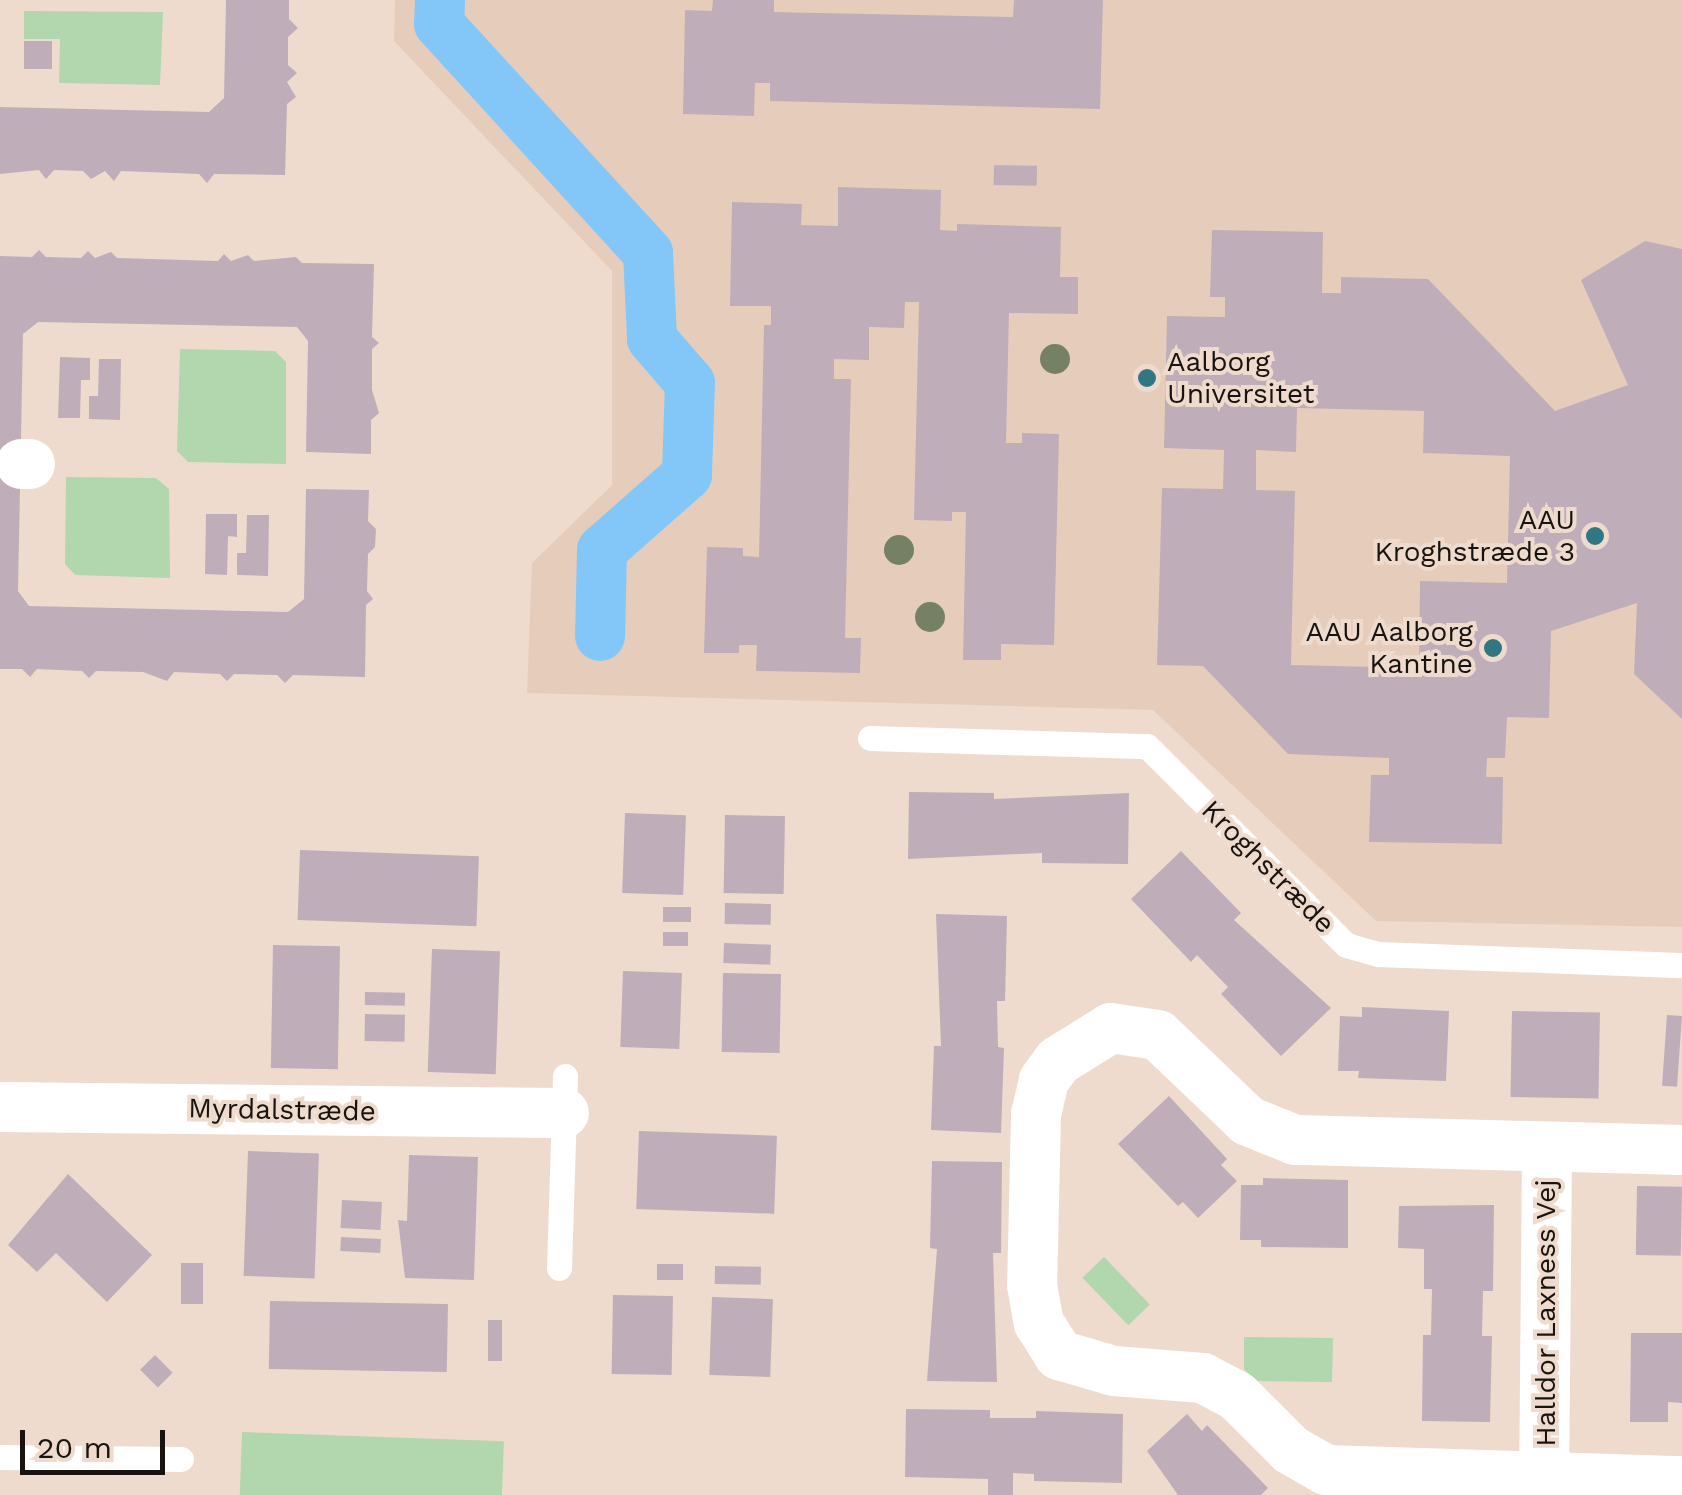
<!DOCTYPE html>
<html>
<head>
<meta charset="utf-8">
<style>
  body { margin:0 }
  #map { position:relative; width:1682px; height:1495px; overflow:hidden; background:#eedbce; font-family:"Work Sans",sans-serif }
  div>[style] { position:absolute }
  .built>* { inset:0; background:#e6cdbb }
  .green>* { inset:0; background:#b2d6ad; transform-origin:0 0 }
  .canal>* { height:50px; margin:-25px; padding:0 25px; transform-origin:25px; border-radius:25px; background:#82c7f8 }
  .building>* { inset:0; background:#c0adba; transform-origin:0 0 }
  .service>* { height:25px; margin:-12.5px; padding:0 12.5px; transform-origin:12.5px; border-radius:12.5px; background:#fff }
  .minor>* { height:50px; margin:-25px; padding:0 25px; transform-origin:25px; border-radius:25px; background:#fff }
  .trees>* { width:30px; height:30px; margin:-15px; border-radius:50%; background:#758064 }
  .dots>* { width:28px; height:28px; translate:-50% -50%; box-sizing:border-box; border:5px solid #eedbce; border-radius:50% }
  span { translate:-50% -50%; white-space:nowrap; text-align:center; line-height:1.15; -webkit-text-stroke:8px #eedbce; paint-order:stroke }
  .poi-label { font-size:28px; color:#19130f }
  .left { translate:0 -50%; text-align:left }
  .right { translate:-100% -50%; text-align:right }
  .street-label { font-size:28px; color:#19130f }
  .scale { position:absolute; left:20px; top:1430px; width:145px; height:45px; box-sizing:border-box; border:5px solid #19130f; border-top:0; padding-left:12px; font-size:30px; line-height:35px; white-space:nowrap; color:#19130f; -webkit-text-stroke:8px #eedbce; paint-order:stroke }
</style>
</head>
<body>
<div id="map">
  <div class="built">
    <div style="clip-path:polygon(395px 0,1682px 0,1682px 927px,1376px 921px,1153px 710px,527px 693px,532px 563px,612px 485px,612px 271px,394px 41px)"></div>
  </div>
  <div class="green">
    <div style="clip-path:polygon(24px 11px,163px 12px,160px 85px,59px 83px,60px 39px,24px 39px)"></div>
    <div style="clip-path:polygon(180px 349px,275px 351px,286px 362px,286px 464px,188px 462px,177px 451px)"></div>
    <div style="clip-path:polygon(66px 477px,156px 478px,169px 489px,170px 578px,75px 575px,65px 564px)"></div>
    <div style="left:1104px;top:1257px;width:66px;height:30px;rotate:46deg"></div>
    <div style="clip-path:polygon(1244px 1337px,1333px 1338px,1332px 1382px,1257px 1381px,1244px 1369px)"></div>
    <div style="left:242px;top:1432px;width:262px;height:63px;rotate:2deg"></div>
  </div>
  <div class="canal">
    <div style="left:440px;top:0;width:24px;rotate:92deg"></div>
    <div style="left:439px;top:24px;width:310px;rotate:47.6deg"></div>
    <div style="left:648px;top:253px;width:86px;rotate:87.3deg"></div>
    <div style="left:652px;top:339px;width:58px;rotate:49.2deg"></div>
    <div style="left:690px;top:383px;width:92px;rotate:91.9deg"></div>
    <div style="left:687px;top:475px;width:113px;rotate:138.6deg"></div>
    <div style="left:602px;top:550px;width:86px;rotate:91.3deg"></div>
  </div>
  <div class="building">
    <div style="clip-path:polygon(226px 0,289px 0,289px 19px,298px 28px,288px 37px,288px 65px,297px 73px,287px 82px,296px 97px,287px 104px,285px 175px,214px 174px,207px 183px,199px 174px,121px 171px,114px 181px,105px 171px,91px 179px,83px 171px,54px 170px,46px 179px,39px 170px,0 174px,0 107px,209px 112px,224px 98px)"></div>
    <div style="clip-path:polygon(713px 0,774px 0,774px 12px,1013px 17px,1014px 0,1103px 0,1100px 109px,770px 101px,770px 83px,755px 83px,754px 116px,683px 114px,685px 10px,712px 11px)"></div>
    <div style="left:24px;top:41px;width:28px;height:28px"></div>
    <div style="left:994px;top:165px;width:43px;height:20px;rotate:1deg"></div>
    <div style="clip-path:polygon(838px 187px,941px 190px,940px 230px,957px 231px,957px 224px,1061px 227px,1060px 277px,1078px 277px,1078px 314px,1009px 313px,1006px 443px,1022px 443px,1022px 433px,1059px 434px,1054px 645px,1001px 644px,1001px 660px,963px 660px,966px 512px,952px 512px,952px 521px,914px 520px,919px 302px,905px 302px,904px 328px,869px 327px,869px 360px,834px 359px,834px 379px,851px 379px,845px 638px,861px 638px,860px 673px,756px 671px,757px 645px,739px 645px,739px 653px,704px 653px,707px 547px,743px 548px,743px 556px,759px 557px,764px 325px,771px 325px,771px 306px,730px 306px,732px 202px,802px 204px,801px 225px,838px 226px)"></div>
    <div style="clip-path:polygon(evenodd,1212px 230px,1323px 232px,1322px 293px,1341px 293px,1341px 277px,1428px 279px,1555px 411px,1628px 385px,1581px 280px,1645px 241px,1682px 249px,1682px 719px,1634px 674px,1637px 603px,1551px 631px,1549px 718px,1507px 717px,1505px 758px,1487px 758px,1486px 777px,1503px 777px,1502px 844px,1369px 842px,1371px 775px,1389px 775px,1389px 758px,1288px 754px,1203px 666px,1157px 665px,1162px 488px,1223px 489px,1224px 450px,1164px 448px,1167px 316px,1225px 317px,1225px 297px,1210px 297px,1212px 230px,1297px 408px,1424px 411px,1423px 453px,1510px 456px,1507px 583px,1420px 581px,1419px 668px,1291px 665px,1295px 491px,1256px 490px,1256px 450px,1296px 452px,1297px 408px)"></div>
    <div style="clip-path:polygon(39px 250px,46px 257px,81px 258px,88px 251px,95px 258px,111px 252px,117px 258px,218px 261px,224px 254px,231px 261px,248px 255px,254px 261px,296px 257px,302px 263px,374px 264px,372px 337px,379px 343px,372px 349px,372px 390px,379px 413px,371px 420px,371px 454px,306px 452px,308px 341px,297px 327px,38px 322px,23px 334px,18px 591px,29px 606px,288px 612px,304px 599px,306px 489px,369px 490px,368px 521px,376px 529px,375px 547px,368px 554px,367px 591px,373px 599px,366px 605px,365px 677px,293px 675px,285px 683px,277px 675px,234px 674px,227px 681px,220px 674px,174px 672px,167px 681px,143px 672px,96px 671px,89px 678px,82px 671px,37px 669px,30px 677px,22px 669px,0 669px,0 256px,32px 257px)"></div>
    <div style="clip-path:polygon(60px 357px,90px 358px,90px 380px,81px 380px,80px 418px,58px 418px)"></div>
    <div style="clip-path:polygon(99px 359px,121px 359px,120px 420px,89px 419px,89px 396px,98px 396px)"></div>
    <div style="clip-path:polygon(206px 514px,237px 514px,237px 537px,228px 536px,227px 575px,205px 574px)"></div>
    <div style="clip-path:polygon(247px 515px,269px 515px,268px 576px,237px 575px,237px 553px,246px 553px)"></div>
    <div style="clip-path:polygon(909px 792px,994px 793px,994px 799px,1129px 793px,1128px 864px,1042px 863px,1042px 853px,908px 859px)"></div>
    <div style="left:625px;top:813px;width:61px;height:80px;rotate:2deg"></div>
    <div style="left:725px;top:815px;width:60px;height:78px;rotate:1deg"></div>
    <div style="left:300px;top:850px;width:179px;height:70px;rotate:2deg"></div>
    <div style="clip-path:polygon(1181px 851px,1241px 913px,1234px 920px,1331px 1008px,1281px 1056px,1221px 994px,1228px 987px,1197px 955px,1191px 962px,1131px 899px)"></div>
    <div style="left:725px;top:903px;width:46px;height:21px;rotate:1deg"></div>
    <div style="left:663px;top:907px;width:28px;height:15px"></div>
    <div style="clip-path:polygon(936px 914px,1007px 916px,1005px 1001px,997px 1001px,998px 1047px,1004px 1048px,1001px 1133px,931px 1130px,934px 1046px,941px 1046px)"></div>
    <div style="left:663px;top:932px;width:25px;height:14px"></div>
    <div style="left:724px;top:943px;width:47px;height:20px;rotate:2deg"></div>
    <div style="left:273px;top:945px;width:67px;height:123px;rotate:1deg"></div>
    <div style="left:432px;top:949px;width:68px;height:123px;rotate:2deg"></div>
    <div style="left:623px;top:971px;width:59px;height:76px;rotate:2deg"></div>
    <div style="left:723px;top:973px;width:58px;height:79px;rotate:1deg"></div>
    <div style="left:365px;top:992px;width:40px;height:13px;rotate:1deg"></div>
    <div style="clip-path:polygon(1362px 1007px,1449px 1011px,1446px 1081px,1358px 1078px,1359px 1071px,1338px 1071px,1340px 1016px,1362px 1017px)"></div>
    <div style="left:1512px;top:1011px;width:88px;height:86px;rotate:1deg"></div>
    <div style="left:365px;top:1014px;width:40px;height:27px;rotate:1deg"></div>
    <div style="left:1667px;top:1015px;width:15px;height:71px;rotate:4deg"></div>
    <div style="clip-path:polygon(1169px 1096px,1227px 1159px,1221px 1165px,1237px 1181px,1198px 1218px,1183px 1202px,1178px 1206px,1118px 1144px)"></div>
    <div style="left:639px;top:1131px;width:138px;height:78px;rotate:2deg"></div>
    <div style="left:248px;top:1151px;width:71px;height:125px;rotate:2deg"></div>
    <div style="clip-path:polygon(409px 1155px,478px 1157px,474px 1280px,405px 1278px,398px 1220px,407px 1221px)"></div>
    <div style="clip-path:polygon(932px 1161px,1002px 1162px,1001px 1253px,993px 1253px,997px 1382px,927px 1381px,937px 1249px,930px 1248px)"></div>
    <div style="clip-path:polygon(68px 1174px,152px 1255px,107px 1302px,56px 1253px,37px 1272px,8px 1245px)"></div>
    <div style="clip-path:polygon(1263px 1178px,1348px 1180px,1348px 1248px,1261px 1247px,1261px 1240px,1240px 1240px,1241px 1185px,1263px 1185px)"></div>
    <div style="left:1637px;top:1186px;width:45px;height:69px;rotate:1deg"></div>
    <div style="left:342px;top:1200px;width:40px;height:28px;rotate:3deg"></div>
    <div style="clip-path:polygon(1494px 1205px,1493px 1291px,1483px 1291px,1482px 1336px,1492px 1336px,1490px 1422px,1422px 1421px,1423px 1335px,1431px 1335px,1432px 1289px,1424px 1289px,1424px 1249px,1398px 1248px,1399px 1206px)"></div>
    <div style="left:341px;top:1237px;width:40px;height:14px;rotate:3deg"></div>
    <div style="left:181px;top:1263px;width:22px;height:41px"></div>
    <div style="left:657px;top:1264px;width:26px;height:16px"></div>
    <div style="left:715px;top:1266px;width:46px;height:18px;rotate:1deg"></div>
    <div style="left:613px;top:1295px;width:60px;height:79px;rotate:1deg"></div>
    <div style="left:712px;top:1297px;width:61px;height:78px;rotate:2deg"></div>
    <div style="left:270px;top:1301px;width:178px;height:68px;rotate:1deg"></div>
    <div style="left:488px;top:1320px;width:14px;height:41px"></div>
    <div style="clip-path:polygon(1631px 1333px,1682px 1333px,1682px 1403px,1668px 1402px,1668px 1422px,1630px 1422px)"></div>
    <div style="left:155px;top:1355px;width:25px;height:21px;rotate:45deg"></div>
    <div style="clip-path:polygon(906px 1409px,990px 1410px,990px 1418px,1036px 1418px,1036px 1411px,1123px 1414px,1122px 1483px,1034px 1481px,1034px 1474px,1013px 1473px,1013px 1495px,988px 1495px,988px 1479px,905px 1477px)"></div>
    <div style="clip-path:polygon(1187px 1414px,1202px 1431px,1207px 1425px,1268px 1488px,1261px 1495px,1178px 1495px,1147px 1451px)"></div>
  </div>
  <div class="service">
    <div style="left:870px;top:738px;width:277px;rotate:1.7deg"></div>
    <div style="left:1147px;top:746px;width:281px;rotate:45deg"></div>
    <div style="left:1346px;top:945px;width:33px;rotate:16deg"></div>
    <div style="left:1378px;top:954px;width:304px;rotate:2.1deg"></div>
    <div style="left:559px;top:1268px;width:192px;rotate:-88.2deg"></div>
    <div style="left:0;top:1457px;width:181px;rotate:0.6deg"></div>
  </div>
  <div class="minor">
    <div style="left:21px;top:464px;width:9px"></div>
    <div style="left:0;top:1107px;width:564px;rotate:0.61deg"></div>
    <div style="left:1682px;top:1150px;width:387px;rotate:-178.5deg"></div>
    <div style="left:1295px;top:1140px;width:51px;rotate:-158deg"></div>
    <div style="left:1248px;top:1121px;width:124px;rotate:-136.3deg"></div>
    <div style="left:1158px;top:1035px;width:48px;rotate:-171.5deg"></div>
    <div style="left:1111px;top:1028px;width:62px;rotate:148.1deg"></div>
    <div style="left:1058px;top:1061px;width:24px;rotate:126deg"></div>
    <div style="left:1044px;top:1080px;width:35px;rotate:103deg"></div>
    <div style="left:1036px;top:1114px;width:171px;rotate:91.3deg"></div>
    <div style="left:1032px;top:1285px;width:39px;rotate:80deg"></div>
    <div style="left:1039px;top:1323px;width:38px;rotate:58deg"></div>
    <div style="left:1059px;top:1355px;width:57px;rotate:16.2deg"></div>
    <div style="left:1114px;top:1371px;width:89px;rotate:4.5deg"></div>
    <div style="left:1203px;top:1378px;width:38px;rotate:28deg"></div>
    <div style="left:1237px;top:1396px;width:76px;rotate:45deg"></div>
    <div style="left:1291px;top:1450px;width:40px;rotate:29.7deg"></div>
    <div style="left:1326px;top:1470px;width:356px;rotate:1.8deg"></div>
    <div style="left:1544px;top:1495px;width:348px;rotate:-89.5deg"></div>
  </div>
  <div class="trees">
    <div style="left:1055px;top:359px"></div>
    <div style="left:899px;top:550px"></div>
    <div style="left:930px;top:617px"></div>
  </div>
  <div class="dots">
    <div style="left:1147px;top:378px;background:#307683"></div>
    <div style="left:1595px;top:536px;background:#307683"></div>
    <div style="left:1493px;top:648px;background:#307683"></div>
  </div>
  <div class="poi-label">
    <span class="left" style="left:1167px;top:378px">Aalborg<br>Universitet</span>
    <span class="right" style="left:1575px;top:536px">AAU<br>Kroghstræde 3</span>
    <span class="right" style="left:1473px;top:648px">AAU Aalborg<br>Kantine</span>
  </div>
  <div class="street-label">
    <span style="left:1268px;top:867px;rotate:45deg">Kroghstræde</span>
    <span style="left:282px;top:1110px;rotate:1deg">Myrdalstræde</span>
    <span style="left:1546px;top:1313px;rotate:-90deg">Halldor Laxness Vej</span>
  </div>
  <div class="scale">20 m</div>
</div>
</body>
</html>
